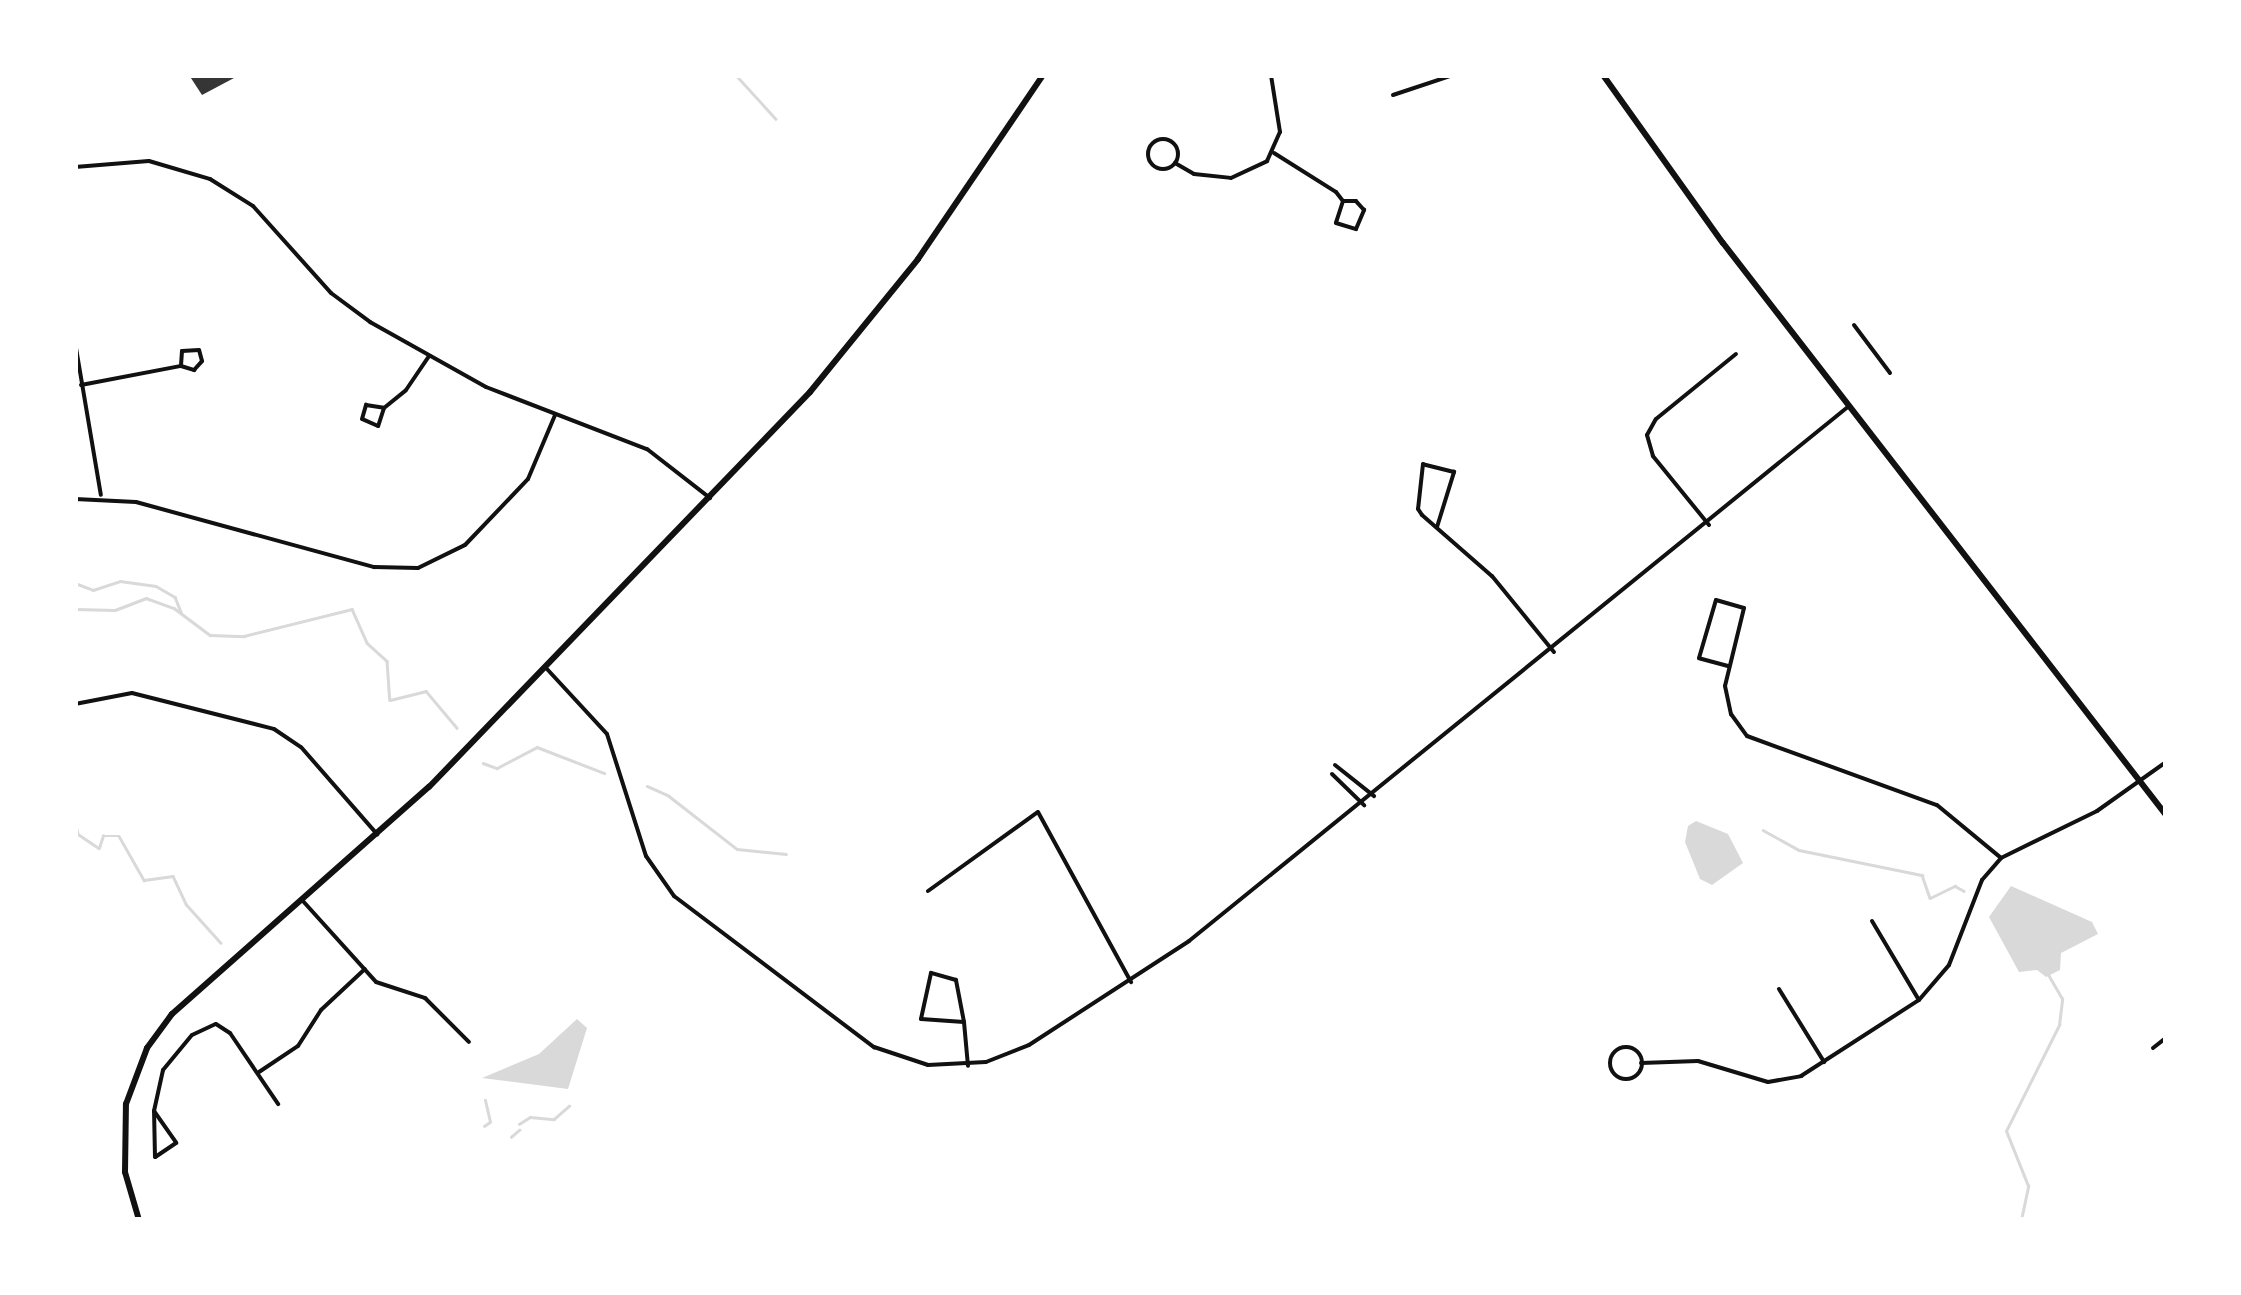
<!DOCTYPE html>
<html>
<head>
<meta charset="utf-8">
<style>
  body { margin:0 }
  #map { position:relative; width:2241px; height:1295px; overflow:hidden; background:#fff; font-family:Signika,sans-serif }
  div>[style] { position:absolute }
  .water>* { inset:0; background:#d9d9d9 }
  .stream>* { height:2.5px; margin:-1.25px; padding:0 1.25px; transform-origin:1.25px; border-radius:1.25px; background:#d9d9d9 }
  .building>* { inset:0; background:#353535 }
  .minor>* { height:4px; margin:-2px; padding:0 2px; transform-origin:2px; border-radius:2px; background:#111 }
  .minor>.ring { margin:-2px; padding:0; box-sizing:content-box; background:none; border:4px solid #111; border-radius:50% }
  .secondary>* { height:6px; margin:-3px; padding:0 3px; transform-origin:3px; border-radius:3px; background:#111 }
  .primary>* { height:6px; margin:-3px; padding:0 3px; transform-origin:3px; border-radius:3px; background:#111 }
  span { translate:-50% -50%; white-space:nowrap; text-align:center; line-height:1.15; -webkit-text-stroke:9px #fff; paint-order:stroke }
  .frame { position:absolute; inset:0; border:78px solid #fff; pointer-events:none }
</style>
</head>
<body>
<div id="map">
  <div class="water">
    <div style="clip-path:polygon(1696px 821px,1728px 834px,1743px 863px,1712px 885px,1700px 879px,1685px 842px,1688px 826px)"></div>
    <div style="clip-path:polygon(2011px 886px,2092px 922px,2098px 934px,2061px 953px,2060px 970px,2046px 977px,2037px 970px,2019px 972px,1989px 917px)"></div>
    <div style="clip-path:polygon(577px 1019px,587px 1028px,568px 1089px,482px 1078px,539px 1054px)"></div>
  </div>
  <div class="stream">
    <div style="left:736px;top:75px;width:59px;rotate:47.7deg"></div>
    <div style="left:75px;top:583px;width:19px;rotate:21deg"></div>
    <div style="left:93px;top:590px;width:28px;rotate:-18deg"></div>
    <div style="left:120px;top:581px;width:36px;rotate:8deg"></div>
    <div style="left:156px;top:586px;width:22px;rotate:30deg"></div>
    <div style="left:175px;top:597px;width:16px;rotate:68deg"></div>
    <div style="left:75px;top:609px;width:40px;rotate:1.4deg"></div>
    <div style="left:115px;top:610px;width:33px;rotate:-21deg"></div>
    <div style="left:146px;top:598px;width:30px;rotate:20deg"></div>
    <div style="left:174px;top:608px;width:45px;rotate:36.9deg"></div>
    <div style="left:210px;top:635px;width:34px;rotate:2deg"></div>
    <div style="left:244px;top:636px;width:111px;rotate:-14deg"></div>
    <div style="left:352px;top:609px;width:37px;rotate:66deg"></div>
    <div style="left:367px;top:643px;width:27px;rotate:42deg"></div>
    <div style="left:387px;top:661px;width:39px;rotate:86deg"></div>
    <div style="left:390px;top:700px;width:37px;rotate:-14deg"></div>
    <div style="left:426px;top:691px;width:48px;rotate:50deg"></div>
    <div style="left:483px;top:763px;width:15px;rotate:20deg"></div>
    <div style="left:497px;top:768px;width:45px;rotate:-27.7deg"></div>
    <div style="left:537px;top:747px;width:72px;rotate:21.2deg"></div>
    <div style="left:647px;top:786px;width:24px;rotate:24deg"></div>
    <div style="left:669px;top:796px;width:86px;rotate:37.9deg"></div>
    <div style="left:737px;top:849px;width:49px;rotate:5.8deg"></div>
    <div style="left:75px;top:821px;width:13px;rotate:77deg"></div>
    <div style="left:78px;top:834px;width:25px;rotate:34deg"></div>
    <div style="left:99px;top:848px;width:13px;rotate:-72deg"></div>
    <div style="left:103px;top:836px;width:16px"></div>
    <div style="left:119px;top:836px;width:51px;rotate:60.4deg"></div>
    <div style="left:144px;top:880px;width:29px;rotate:-8deg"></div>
    <div style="left:173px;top:876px;width:31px;rotate:65deg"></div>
    <div style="left:186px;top:904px;width:52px;rotate:48.1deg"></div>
    <div style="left:1763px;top:830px;width:41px;rotate:29.1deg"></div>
    <div style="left:1799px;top:850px;width:126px;rotate:11.5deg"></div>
    <div style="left:1922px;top:875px;width:24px;rotate:71deg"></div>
    <div style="left:1930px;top:898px;width:28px;rotate:-26deg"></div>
    <div style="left:1955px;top:886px;width:10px;rotate:29deg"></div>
    <div style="left:519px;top:1124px;width:13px;rotate:-32deg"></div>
    <div style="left:530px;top:1117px;width:24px;rotate:5deg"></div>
    <div style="left:554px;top:1119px;width:20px;rotate:-41deg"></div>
    <div style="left:484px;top:1126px;width:7px;rotate:-34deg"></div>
    <div style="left:490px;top:1122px;width:22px;rotate:-103deg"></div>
    <div style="left:511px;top:1137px;width:11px;rotate:-41deg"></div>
    <div style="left:2021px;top:1220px;width:35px;rotate:-78deg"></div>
    <div style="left:2028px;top:1186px;width:59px;rotate:-111.8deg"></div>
    <div style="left:2006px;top:1131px;width:119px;rotate:-63.4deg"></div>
    <div style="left:2059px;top:1025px;width:26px;rotate:-83deg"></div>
    <div style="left:2062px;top:999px;width:28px;rotate:-120deg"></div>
  </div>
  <div class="building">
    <div style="clip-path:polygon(189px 75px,232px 75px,234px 78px,202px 95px)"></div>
  </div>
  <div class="minor">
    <div style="left:1393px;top:95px;width:63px;rotate:-18.4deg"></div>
    <div class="ring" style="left:1148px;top:139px;width:26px;height:26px"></div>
    <div style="left:1274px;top:153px;width:73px;rotate:32.2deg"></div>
    <div style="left:1336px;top:192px;width:11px;rotate:52deg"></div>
    <div style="left:1343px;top:201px;width:23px;rotate:108deg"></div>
    <div style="left:1336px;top:223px;width:21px;rotate:17deg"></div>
    <div style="left:1356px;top:229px;width:21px;rotate:-67deg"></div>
    <div style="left:1364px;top:210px;width:12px;rotate:-132deg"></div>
    <div style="left:1356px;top:201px;width:13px;rotate:180deg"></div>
    <div style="left:1175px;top:163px;width:22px;rotate:30deg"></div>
    <div style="left:1194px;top:174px;width:37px;rotate:6deg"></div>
    <div style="left:1231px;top:178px;width:40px;rotate:-25deg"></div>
    <div style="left:1267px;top:161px;width:32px;rotate:-66deg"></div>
    <div style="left:1280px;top:132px;width:58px;rotate:-99deg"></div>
    <div style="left:75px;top:167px;width:74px;rotate:-4.6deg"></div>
    <div style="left:149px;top:161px;width:64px;rotate:16.4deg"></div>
    <div style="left:210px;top:179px;width:51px;rotate:32.1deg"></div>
    <div style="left:253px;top:206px;width:117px;rotate:48.1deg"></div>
    <div style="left:331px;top:293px;width:49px;rotate:36.6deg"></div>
    <div style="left:370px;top:322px;width:133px;rotate:29.3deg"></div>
    <div style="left:486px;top:387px;width:173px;rotate:21.1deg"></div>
    <div style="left:647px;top:449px;width:80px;rotate:37.9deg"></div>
    <div style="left:1854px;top:325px;width:60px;rotate:53.1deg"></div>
    <div style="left:75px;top:342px;width:155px;rotate:80.4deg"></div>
    <div style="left:81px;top:385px;width:102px;rotate:-10.8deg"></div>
    <div style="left:181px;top:366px;width:14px;rotate:17deg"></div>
    <div style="left:194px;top:370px;width:12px;rotate:-48deg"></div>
    <div style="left:202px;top:361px;width:11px;rotate:-105deg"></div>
    <div style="left:199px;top:350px;width:17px;rotate:177deg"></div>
    <div style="left:182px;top:351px;width:15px;rotate:94deg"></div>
    <div style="left:384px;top:408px;width:19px;rotate:108deg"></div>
    <div style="left:378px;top:426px;width:17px;rotate:-156deg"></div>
    <div style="left:362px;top:419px;width:15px;rotate:-74deg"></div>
    <div style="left:366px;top:405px;width:18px;rotate:9deg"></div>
    <div style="left:384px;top:408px;width:28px;rotate:-39deg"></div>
    <div style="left:406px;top:390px;width:41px;rotate:-55.9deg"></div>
    <div style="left:75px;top:499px;width:61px;rotate:2.8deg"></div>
    <div style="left:136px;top:502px;width:247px;rotate:15.3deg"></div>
    <div style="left:374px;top:567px;width:44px;rotate:1.3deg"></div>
    <div style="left:418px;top:568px;width:52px;rotate:-26.1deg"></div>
    <div style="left:465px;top:545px;width:91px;rotate:-46.3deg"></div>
    <div style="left:528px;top:479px;width:69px;rotate:-67.1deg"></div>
    <div style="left:1709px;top:525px;width:89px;rotate:-129.1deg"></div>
    <div style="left:1653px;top:456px;width:22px;rotate:-106deg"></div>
    <div style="left:1647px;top:435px;width:18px;rotate:-61deg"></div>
    <div style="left:1656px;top:419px;width:103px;rotate:-39.1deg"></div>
    <div style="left:1437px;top:527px;width:58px;rotate:-72.8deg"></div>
    <div style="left:1454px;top:472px;width:32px;rotate:-166deg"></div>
    <div style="left:1423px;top:464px;width:45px;rotate:96.3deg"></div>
    <div style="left:1418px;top:509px;width:7px;rotate:56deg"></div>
    <div style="left:1422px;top:515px;width:93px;rotate:41.1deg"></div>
    <div style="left:1492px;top:576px;width:98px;rotate:50.8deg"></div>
    <div style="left:1728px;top:666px;width:30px;rotate:-165deg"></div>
    <div style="left:1699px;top:658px;width:60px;rotate:-73.7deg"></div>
    <div style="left:1716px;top:600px;width:29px;rotate:16deg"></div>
    <div style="left:1744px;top:608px;width:80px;rotate:103.7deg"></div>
    <div style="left:1725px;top:686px;width:29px;rotate:78deg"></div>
    <div style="left:1731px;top:714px;width:27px;rotate:54deg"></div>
    <div style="left:1747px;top:736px;width:202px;rotate:20deg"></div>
    <div style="left:1937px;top:805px;width:83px;rotate:39.6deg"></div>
    <div style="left:547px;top:669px;width:88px;rotate:47.3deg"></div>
    <div style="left:607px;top:734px;width:128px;rotate:72.3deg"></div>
    <div style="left:646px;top:856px;width:49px;rotate:55deg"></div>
    <div style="left:674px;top:896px;width:251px;rotate:37.1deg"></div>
    <div style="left:874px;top:1047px;width:57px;rotate:18.4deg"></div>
    <div style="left:928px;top:1065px;width:58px;rotate:-3deg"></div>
    <div style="left:986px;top:1062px;width:46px;rotate:-21.6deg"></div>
    <div style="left:1029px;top:1045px;width:191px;rotate:-33deg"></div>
    <div style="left:1189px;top:941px;width:850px;rotate:-39.03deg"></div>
    <div style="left:75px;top:704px;width:58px;rotate:-10.9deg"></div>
    <div style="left:132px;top:693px;width:146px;rotate:14.2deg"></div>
    <div style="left:274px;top:729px;width:32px;rotate:34deg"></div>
    <div style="left:301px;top:747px;width:116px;rotate:48.9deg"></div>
    <div style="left:1335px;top:765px;width:50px;rotate:38.5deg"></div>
    <div style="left:1332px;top:774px;width:45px;rotate:44.1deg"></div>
    <div style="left:928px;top:891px;width:135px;rotate:-35.7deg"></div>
    <div style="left:1038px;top:812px;width:194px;rotate:61.3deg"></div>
    <div style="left:302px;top:900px;width:110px;rotate:47.9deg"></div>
    <div style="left:376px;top:982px;width:52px;rotate:18.1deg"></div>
    <div style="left:425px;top:998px;width:62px;rotate:45deg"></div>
    <div style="left:1872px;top:921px;width:92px;rotate:59.3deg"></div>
    <div style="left:1779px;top:989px;width:86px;rotate:58.3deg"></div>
    <div style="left:964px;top:1022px;width:43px;rotate:-100.8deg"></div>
    <div style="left:956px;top:980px;width:26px;rotate:-164deg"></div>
    <div style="left:931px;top:973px;width:47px;rotate:102.3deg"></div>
    <div style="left:921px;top:1019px;width:43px;rotate:4deg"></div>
    <div style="left:964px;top:1022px;width:44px;rotate:84.8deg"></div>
    <div class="ring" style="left:1610px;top:1047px;width:28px;height:28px"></div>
    <div style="left:2153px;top:1048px;width:16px;rotate:-38deg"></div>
    <div style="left:1641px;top:1063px;width:57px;rotate:-2deg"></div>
    <div style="left:1698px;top:1061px;width:73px;rotate:16.7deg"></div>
    <div style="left:1768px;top:1082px;width:34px;rotate:-10deg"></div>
    <div style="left:1801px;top:1076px;width:140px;rotate:-32.8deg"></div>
    <div style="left:1919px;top:1000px;width:46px;rotate:-49.4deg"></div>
    <div style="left:1949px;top:965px;width:91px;rotate:-68.8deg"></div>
    <div style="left:1982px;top:880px;width:29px;rotate:-49deg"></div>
    <div style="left:2001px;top:858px;width:107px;rotate:-26.1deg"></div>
    <div style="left:2097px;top:811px;width:85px;rotate:-35.4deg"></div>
    <div style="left:259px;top:1072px;width:47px;rotate:-33.7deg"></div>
    <div style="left:298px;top:1046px;width:43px;rotate:-57.4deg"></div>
    <div style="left:321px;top:1010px;width:60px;rotate:-43deg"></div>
    <div style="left:154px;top:1111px;width:39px;rotate:55deg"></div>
    <div style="left:176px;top:1143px;width:25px;rotate:146deg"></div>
    <div style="left:155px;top:1157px;width:46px;rotate:-91.2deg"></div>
    <div style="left:154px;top:1111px;width:42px;rotate:-77.6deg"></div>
    <div style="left:163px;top:1070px;width:45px;rotate:-50.4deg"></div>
    <div style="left:192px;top:1035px;width:26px;rotate:-25deg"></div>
    <div style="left:216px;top:1024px;width:17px;rotate:33deg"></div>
    <div style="left:230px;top:1033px;width:86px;rotate:55.9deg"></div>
  </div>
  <div class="secondary">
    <div style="left:139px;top:1220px;width:50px;rotate:-106.3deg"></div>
    <div style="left:125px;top:1172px;width:68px;rotate:-89.2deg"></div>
    <div style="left:126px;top:1104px;width:60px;rotate:-69.4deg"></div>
    <div style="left:147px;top:1048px;width:42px;rotate:-53.7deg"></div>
    <div style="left:172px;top:1014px;width:343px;rotate:-41.5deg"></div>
    <div style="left:429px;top:787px;width:549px;rotate:-46.03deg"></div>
    <div style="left:810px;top:392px;width:171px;rotate:-50.9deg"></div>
    <div style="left:918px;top:259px;width:222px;rotate:-55.8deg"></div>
  </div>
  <div class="primary">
    <div style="left:1603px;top:75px;width:206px;rotate:54.5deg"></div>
    <div style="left:1723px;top:243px;width:723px;rotate:52.24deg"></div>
  </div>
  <div class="frame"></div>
</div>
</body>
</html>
